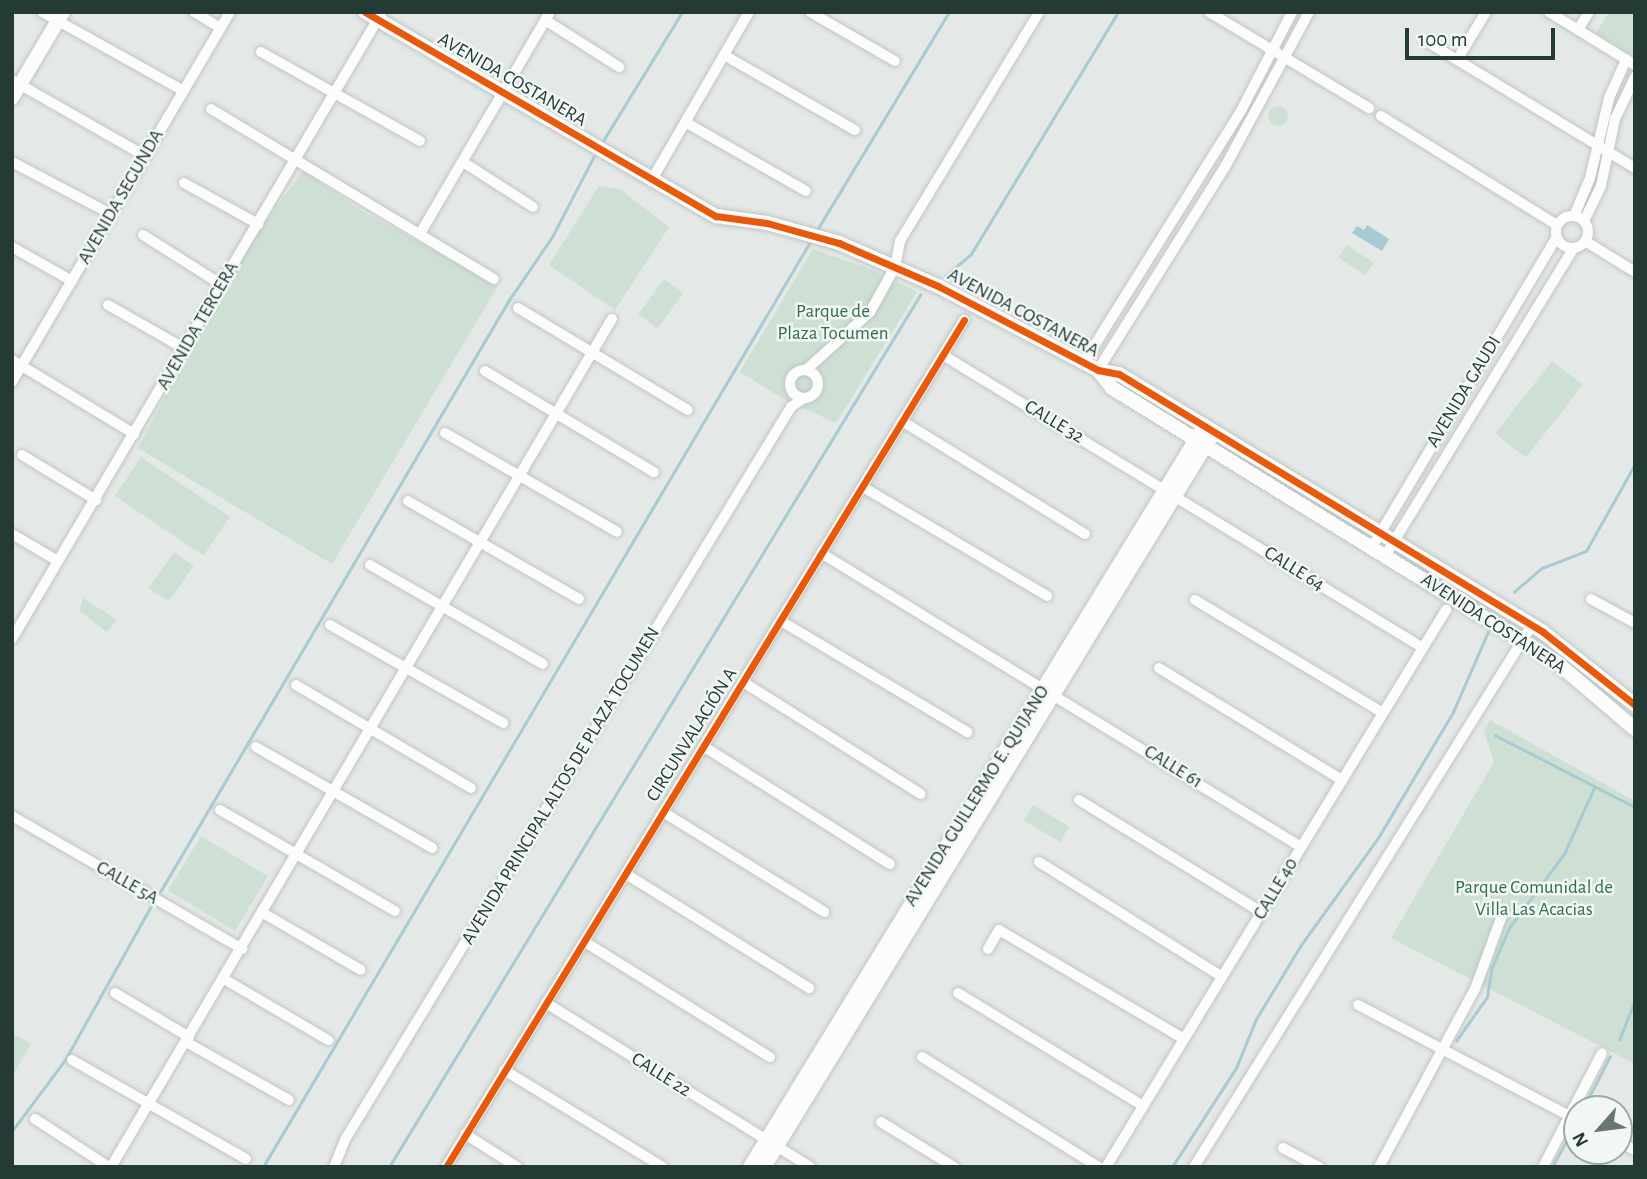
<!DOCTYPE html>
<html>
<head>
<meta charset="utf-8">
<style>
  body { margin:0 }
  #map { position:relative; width:1647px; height:1179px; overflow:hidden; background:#e4e8e6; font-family:"Alegreya Sans",sans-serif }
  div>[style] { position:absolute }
  .green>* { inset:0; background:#cee0d4; transform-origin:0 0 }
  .round { border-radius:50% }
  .water>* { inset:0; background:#a8cbd3 }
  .stream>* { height:2.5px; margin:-1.25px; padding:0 1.25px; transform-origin:1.25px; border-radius:1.25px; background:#a8cbd3 }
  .roads { filter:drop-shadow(0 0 2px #c1c5c3) drop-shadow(0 0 2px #c1c5c3) }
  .street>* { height:10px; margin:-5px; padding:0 5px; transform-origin:5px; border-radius:5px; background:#fbfcfb }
  .street>.ring { margin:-5px; padding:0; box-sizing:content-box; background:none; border:10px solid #fbfcfb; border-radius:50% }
  .secondary>* { height:14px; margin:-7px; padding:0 7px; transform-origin:7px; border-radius:7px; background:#fbfcfb }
  .cycleway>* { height:7px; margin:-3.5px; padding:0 3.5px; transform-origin:3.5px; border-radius:3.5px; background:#e8590c }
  span { translate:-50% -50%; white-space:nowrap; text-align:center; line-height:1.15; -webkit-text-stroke:5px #f2f7f5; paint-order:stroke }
  .street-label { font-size:19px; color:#233a35 }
  .park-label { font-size:19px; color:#316d4c }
  .frame { position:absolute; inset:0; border:14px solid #233a35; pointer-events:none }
  .north { position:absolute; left:1563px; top:1095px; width:70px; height:70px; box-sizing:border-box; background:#f2f7f5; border:2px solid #9faba8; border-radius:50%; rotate:242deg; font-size:19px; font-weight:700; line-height:28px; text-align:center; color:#233a35 }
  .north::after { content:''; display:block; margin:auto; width:24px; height:32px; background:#677773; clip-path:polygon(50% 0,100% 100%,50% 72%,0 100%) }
  .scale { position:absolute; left:1405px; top:28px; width:150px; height:32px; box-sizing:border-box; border:4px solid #233a35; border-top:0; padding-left:9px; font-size:21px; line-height:24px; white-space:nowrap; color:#233a35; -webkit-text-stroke:5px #f2f7f5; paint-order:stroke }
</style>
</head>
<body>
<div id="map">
  <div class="green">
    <div style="clip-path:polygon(1609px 12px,1635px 12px,1635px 57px,1596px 33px)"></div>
    <div class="round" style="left:1268px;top:106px;width:20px;height:20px"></div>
    <div style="clip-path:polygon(303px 171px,359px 209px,498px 286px,332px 564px,138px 448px,232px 267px)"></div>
    <div style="clip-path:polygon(599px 186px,620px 189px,669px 227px,615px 310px,549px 265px)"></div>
    <div style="left:1347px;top:245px;width:32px;height:15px;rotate:34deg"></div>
    <div style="clip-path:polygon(813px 249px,873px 270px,917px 292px,836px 423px,785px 400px,740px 372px)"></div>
    <div style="left:664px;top:279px;width:24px;height:44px;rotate:36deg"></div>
    <div style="left:1552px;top:361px;width:39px;height:92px;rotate:38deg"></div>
    <div style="clip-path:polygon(1222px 443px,1363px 528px,1363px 531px,1359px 533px,1219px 448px)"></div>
    <div style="left:141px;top:457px;width:107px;height:47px;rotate:34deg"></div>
    <div style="left:174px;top:552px;width:24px;height:44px;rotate:35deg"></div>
    <div style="clip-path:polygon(1404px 555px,1501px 614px,1500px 616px,1401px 559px)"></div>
    <div style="clip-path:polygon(83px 598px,117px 620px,107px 632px,79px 611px)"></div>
    <div style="clip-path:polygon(1490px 720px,1635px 801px,1635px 1064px,1391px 938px,1494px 762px,1484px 732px)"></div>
    <div style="left:1033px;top:805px;width:42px;height:18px;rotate:31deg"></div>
    <div style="left:201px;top:836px;width:78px;height:64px;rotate:31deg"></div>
    <div style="clip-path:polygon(12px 1033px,31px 1044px,12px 1076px)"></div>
  </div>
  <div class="water">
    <div style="clip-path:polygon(1367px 225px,1389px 239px,1382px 251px,1352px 233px,1357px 226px,1364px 230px)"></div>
  </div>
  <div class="stream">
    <div style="left:603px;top:141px;width:151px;rotate:-58.5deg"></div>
    <div style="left:817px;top:230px;width:255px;rotate:-58.8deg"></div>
    <div style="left:945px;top:276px;width:34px;rotate:-40deg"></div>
    <div style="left:971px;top:254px;width:283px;rotate:-58.7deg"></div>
    <div style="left:1514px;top:592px;width:37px;rotate:-41deg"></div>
    <div style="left:1542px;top:568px;width:47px;rotate:-21.1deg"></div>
    <div style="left:1586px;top:551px;width:100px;rotate:-60.6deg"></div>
    <div style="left:1495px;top:735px;width:157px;rotate:27.2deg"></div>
    <div style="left:160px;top:892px;width:687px;rotate:-59.48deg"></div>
    <div style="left:509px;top:300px;width:76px;rotate:-55.7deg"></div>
    <div style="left:552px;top:237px;width:91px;rotate:-62.6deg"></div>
    <div style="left:1619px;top:1040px;width:43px;rotate:-68.2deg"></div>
    <div style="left:1456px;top:1041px;width:54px;rotate:-54.8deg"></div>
    <div style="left:1487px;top:997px;width:30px;rotate:-81deg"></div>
    <div style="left:1492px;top:967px;width:43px;rotate:-66.4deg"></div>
    <div style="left:1509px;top:928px;width:92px;rotate:-53.4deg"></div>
    <div style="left:1564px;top:854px;width:72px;rotate:-65.6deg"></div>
    <div style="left:1583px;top:1109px;width:59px;rotate:-63deg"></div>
    <div style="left:12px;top:1131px;width:89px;rotate:-53.3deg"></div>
    <div style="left:65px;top:1060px;width:176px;rotate:-60.8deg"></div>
    <div style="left:263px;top:1167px;width:1075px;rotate:-59.4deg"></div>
    <div style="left:389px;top:1167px;width:1021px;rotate:-58.66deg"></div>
    <div style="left:1172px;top:1167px;width:118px;rotate:-57.1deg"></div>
    <div style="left:1236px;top:1068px;width:53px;rotate:-67.8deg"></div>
    <div style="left:1256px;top:1019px;width:87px;rotate:-58.7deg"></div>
    <div style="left:1301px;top:945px;width:132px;rotate:-54.3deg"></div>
    <div style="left:1378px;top:838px;width:147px;rotate:-59.2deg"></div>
    <div style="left:1453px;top:712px;width:87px;rotate:-66.4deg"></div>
    <div style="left:1552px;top:1167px;width:46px;rotate:-61.2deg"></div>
  </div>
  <div class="roads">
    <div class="street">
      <div style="left:42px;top:12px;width:162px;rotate:29.1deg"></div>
      <div style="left:194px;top:12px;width:31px;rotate:31deg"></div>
      <div style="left:810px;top:12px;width:98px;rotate:30deg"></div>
      <div style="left:1209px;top:12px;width:187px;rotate:31deg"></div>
      <div style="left:1549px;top:12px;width:101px;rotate:31.6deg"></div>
      <div style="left:545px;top:20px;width:88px;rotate:32.4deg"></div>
      <div style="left:1578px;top:30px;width:21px;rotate:-59deg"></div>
      <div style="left:1426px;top:41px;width:245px;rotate:31.3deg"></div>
      <div style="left:261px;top:52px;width:182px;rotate:29.2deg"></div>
      <div style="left:724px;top:55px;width:151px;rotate:29.8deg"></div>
      <div style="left:1457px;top:60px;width:56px;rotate:-58.9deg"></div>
      <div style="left:12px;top:80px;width:153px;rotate:29.7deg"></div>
      <div style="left:211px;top:109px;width:330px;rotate:31deg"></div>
      <div style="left:1381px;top:116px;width:207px;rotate:31.8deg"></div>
      <div style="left:685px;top:122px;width:139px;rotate:29.7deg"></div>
      <div style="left:12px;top:162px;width:112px;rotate:27.7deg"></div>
      <div style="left:463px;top:162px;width:83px;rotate:32.7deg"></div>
      <div style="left:651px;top:181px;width:195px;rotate:-59.9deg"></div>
      <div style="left:184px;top:183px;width:85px;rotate:29deg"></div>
      <div class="ring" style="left:1556px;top:216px;width:22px;height:22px"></div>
      <div style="left:1574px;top:216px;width:41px;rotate:-67.2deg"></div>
      <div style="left:1590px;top:178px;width:82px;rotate:-76.6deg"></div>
      <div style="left:1609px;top:98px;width:42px;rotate:-65.9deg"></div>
      <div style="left:1584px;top:221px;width:39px;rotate:-64deg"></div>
      <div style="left:1601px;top:186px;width:68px;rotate:-78.2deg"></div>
      <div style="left:1615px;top:119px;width:47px;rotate:-64.5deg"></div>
      <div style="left:421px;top:232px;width:255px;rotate:-59.6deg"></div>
      <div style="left:143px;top:235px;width:93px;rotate:32.3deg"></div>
      <div style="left:1585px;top:241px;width:59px;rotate:31.8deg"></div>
      <div style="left:12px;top:247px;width:69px;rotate:29.5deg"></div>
      <div style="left:108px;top:305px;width:89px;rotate:29.7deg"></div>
      <div style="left:518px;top:308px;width:198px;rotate:31deg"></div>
      <div style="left:943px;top:355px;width:562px;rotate:31.4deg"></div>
      <div style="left:12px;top:360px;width:143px;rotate:31.2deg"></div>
      <div style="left:1084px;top:362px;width:298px;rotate:-58deg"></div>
      <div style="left:1242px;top:109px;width:109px;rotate:-62.7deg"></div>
      <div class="ring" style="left:790px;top:370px;width:18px;height:18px"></div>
      <div style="left:806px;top:370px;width:86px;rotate:-42.2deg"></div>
      <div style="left:870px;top:312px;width:51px;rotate:-60.9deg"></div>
      <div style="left:895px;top:267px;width:26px;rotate:-79deg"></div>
      <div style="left:900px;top:241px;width:268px;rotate:-58.7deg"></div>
      <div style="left:1098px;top:370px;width:242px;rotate:-58deg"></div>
      <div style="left:1226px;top:165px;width:174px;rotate:-61.5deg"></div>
      <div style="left:485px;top:371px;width:197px;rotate:30.9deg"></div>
      <div style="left:12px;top:382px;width:429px;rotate:-59.5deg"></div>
      <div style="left:902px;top:421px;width:215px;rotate:31.7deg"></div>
      <div style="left:445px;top:433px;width:198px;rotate:29.9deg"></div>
      <div style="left:22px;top:455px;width:87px;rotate:31.3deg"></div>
      <div style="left:863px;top:487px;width:214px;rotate:30.6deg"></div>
      <div style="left:408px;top:501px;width:197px;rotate:29.8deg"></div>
      <div style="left:12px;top:534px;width:53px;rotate:30.4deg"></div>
      <div style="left:1372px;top:547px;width:360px;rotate:-59.2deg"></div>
      <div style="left:821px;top:553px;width:563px;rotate:31.49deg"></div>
      <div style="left:1385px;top:556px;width:361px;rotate:-58.5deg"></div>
      <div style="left:370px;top:565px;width:199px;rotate:29.8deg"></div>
      <div style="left:1591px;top:599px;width:50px;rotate:28.6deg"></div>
      <div style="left:1195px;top:600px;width:219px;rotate:31deg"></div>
      <div style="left:781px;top:621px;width:217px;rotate:30.8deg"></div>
      <div style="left:330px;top:625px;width:199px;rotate:29.5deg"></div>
      <div style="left:12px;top:639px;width:728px;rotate:-59.45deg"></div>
      <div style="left:1159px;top:668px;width:215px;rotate:31.5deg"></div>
      <div style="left:743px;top:682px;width:210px;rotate:32.2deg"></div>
      <div style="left:296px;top:685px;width:203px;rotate:30.5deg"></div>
      <div style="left:703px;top:746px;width:221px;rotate:32.3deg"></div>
      <div style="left:256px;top:747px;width:203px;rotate:29.8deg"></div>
      <div style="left:1079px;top:800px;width:214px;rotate:31.6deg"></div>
      <div style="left:220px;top:810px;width:202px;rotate:30deg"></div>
      <div style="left:663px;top:812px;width:190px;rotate:31.8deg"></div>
      <div style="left:12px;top:816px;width:266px;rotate:30deg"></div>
      <div style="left:1039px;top:862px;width:216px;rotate:32.1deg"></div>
      <div style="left:626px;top:874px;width:216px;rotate:31.9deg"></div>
      <div style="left:263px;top:913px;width:113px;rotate:30.2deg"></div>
      <div style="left:585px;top:942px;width:218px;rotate:31.9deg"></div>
      <div style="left:988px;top:949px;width:22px;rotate:-60deg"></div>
      <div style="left:999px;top:930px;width:215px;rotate:30.5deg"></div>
      <div style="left:224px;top:979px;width:121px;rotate:30.4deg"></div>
      <div style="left:115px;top:993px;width:86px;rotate:30.7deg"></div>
      <div style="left:958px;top:993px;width:217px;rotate:31.4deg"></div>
      <div style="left:546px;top:1003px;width:311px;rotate:31.8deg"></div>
      <div style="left:1358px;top:1005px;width:247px;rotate:27.7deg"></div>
      <div style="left:186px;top:1042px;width:118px;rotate:29.4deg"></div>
      <div style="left:922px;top:1057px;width:208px;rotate:31.9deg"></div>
      <div style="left:72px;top:1060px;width:200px;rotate:29.6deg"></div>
      <div style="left:504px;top:1070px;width:186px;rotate:31.4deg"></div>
      <div style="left:35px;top:1119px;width:88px;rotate:33deg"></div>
      <div style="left:881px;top:1122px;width:86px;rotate:31.7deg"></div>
      <div style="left:465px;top:1134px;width:62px;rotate:32.4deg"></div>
      <div style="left:1619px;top:1142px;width:18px;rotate:27deg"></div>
      <div style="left:1283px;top:1148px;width:41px;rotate:27.8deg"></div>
      <div style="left:111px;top:1167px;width:985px;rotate:-59.43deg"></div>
      <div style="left:334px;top:1167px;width:31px;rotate:-68deg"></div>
      <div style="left:346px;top:1138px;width:856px;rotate:-58.67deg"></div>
      <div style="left:791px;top:407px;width:16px;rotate:-35deg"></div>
      <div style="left:446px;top:1167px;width:993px;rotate:-58.55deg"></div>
      <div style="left:1106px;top:1167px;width:653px;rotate:-58.6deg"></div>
      <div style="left:1194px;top:1167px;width:639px;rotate:-58.05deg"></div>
      <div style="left:1379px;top:1167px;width:202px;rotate:-61.7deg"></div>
      <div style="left:1475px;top:989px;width:81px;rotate:-69.8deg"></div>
      <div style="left:1543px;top:1167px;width:128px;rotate:-62.6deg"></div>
    </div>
    <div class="secondary">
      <div style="left:365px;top:12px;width:406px;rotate:30.2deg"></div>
      <div style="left:716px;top:216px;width:51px;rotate:7.8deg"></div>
      <div style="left:767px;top:223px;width:75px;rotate:15.5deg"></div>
      <div style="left:839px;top:243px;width:108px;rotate:23.5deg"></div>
      <div style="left:938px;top:286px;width:181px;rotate:27.7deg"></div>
      <div style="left:1098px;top:370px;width:21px;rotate:11deg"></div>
      <div style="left:1119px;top:374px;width:496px;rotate:31.3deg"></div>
      <div style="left:1543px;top:632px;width:117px;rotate:38.4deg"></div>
      <div style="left:12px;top:98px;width:100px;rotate:-59.3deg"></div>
      <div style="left:1098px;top:370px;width:23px;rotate:52deg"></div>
      <div style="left:1112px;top:388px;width:520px;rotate:31.64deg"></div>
      <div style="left:1555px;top:661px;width:105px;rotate:40.4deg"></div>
      <div style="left:750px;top:1167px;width:869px;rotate:-58.5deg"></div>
      <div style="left:764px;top:1167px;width:862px;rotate:-58.52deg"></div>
    </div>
  </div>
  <div class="cycleway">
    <div style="left:365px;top:12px;width:406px;rotate:30.2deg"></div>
    <div style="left:716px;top:216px;width:51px;rotate:7.8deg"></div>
    <div style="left:767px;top:223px;width:75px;rotate:15.5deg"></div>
    <div style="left:839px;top:243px;width:108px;rotate:23.5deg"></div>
    <div style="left:938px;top:286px;width:181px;rotate:27.7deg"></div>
    <div style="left:1098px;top:370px;width:21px;rotate:11deg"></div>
    <div style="left:1119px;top:374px;width:496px;rotate:31.3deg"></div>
    <div style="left:1543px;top:632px;width:117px;rotate:38.4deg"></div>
    <div style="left:446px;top:1167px;width:993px;rotate:-58.55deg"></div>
  </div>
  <div class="street-label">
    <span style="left:512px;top:80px;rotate:30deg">AVENIDA COSTANERA</span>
    <span style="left:121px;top:197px;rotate:-60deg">AVENIDA SEGUNDA</span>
    <span style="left:1023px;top:313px;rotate:28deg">AVENIDA COSTANERA</span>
    <span style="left:198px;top:326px;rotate:-60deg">AVENIDA TERCERA</span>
    <span style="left:1464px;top:392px;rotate:-59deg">AVENIDA GAUDI</span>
    <span style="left:1054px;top:422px;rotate:31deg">CALLE 32</span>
    <span style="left:1294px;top:569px;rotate:32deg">CALLE 64</span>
    <span style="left:1493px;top:624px;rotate:33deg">AVENIDA COSTANERA</span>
    <span style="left:692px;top:735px;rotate:-58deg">CIRCUNVALACIÓN A</span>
    <span style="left:1173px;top:767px;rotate:32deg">CALLE 61</span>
    <span style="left:561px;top:786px;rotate:-59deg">AVENIDA PRINCIPAL ALTOS DE PLAZA TOCUMEN</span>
    <span style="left:977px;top:796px;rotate:-58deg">AVENIDA GUILLERMO E. QUIJANO</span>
    <span style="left:127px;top:883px;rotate:30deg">CALLE 5A</span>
    <span style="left:1276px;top:889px;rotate:-59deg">CALLE 40</span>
    <span style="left:661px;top:1075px;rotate:32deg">CALLE 22</span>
  </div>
  <div class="park-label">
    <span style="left:833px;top:323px">Parque de<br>Plaza Tocumen</span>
    <span style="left:1534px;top:899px">Parque Comunidal de<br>Villa Las Acacias</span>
  </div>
  <div class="frame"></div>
  <div class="north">N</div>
  <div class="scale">100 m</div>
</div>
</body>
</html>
